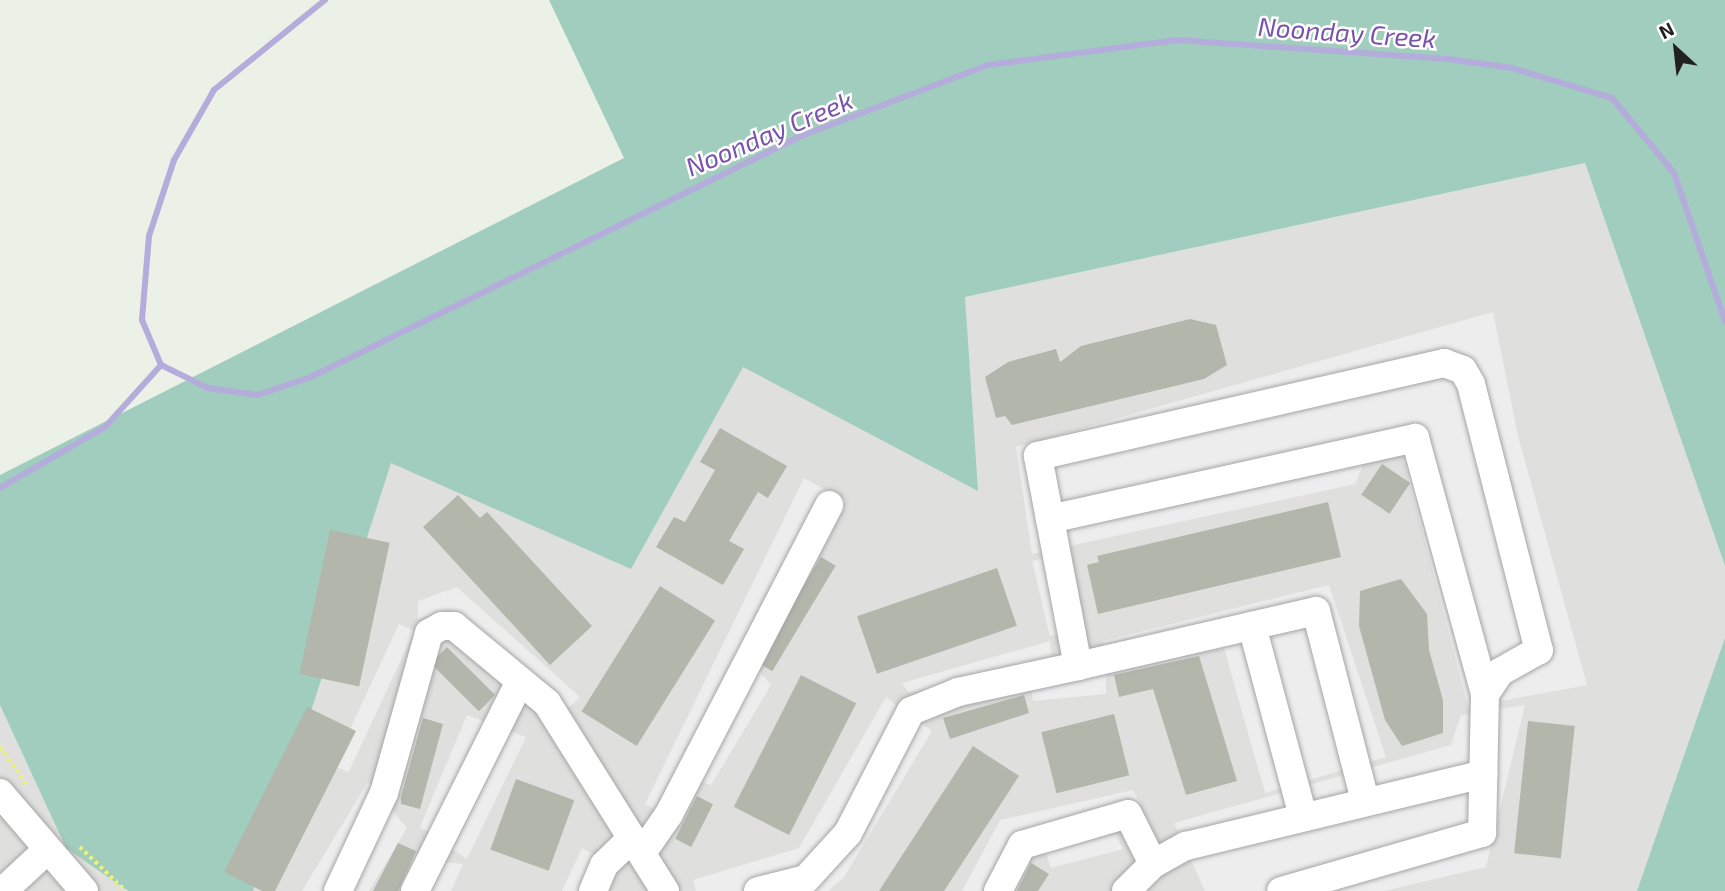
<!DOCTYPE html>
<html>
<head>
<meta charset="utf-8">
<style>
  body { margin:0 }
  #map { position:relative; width:1725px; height:891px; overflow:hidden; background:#ecf1e8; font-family:"Exo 2",sans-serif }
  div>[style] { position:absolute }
  .residential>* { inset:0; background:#dfdfde }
  .forest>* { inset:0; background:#a0cdbd }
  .parking>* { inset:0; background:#ededed; transform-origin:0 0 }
  .stream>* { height:6px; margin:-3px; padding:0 3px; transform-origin:3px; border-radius:3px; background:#b4acdb }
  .building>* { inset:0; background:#b2b6ab; transform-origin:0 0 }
  .path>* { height:3.5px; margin-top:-1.75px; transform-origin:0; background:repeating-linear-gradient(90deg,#ecf179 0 3.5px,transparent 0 7px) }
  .roads { filter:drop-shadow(0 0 2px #a5a5a5) drop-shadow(0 0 2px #a5a5a5) }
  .minor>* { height:28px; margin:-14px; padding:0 14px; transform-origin:14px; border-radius:14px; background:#fff }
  span { translate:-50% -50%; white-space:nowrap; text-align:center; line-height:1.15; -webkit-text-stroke:5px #fff; paint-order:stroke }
  .water-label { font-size:26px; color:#7953ac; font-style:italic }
  .north { position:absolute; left:1641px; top:14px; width:70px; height:70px; -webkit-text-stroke:5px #fff; paint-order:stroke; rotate:333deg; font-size:19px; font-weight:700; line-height:28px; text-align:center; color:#212121 }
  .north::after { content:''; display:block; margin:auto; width:24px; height:32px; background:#212121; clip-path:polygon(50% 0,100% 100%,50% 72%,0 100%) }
</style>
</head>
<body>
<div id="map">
  <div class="residential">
    <div style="clip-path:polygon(1585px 163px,1725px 566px,1725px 638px,1637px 891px,171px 891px,379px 446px,966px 315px,965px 297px)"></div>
    <div style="clip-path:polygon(0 705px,66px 848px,128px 891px,0 891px)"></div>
  </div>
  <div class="forest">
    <div style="clip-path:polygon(549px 0,1725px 0,1725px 566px,1585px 163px,965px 297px,978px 491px,743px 367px,631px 569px,391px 463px,253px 891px,128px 891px,66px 848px,0 705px,0 475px,624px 158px)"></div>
    <div style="clip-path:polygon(1725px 638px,1725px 891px,1637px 891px,1705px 695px)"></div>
  </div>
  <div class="parking">
    <div style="clip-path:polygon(1493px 312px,1518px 436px,1587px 685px,1468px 707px,1402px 454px,1366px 458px,1355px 484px,1032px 554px,1016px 447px)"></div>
    <div style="clip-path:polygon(804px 478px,846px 501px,753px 664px,771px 685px,711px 785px,698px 781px,672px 820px,645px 804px)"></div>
    <div style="left:1045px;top:558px;width:77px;height:13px;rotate:77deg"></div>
    <div style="clip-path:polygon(1329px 585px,1386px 757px,1265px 793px,1224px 648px,1109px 671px,1103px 641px)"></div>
    <div style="clip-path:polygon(457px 587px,580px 697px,566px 710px,449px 609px,418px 619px,418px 601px)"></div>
    <div style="left:399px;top:624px;width:17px;height:156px;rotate:25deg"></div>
    <div style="clip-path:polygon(1050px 641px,1053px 665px,909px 693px,902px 683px)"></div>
    <div style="clip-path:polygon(1106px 675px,1106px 694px,1033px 701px,1031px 687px)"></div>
    <div style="clip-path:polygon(886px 697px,932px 731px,844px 877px,828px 891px,696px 891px,693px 880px,799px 848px)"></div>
    <div style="clip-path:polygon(1525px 705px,1486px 867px,1384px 891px,1205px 891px,1174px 823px,1451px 745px,1461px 715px)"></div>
    <div style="clip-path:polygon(467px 715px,526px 737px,467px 859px,420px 827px)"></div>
    <div style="clip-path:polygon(368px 782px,407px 828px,369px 891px,302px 891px)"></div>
    <div style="clip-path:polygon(1133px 790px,1141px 805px,1013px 833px,982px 891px,962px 891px,1000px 820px)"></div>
    <div style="clip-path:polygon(1115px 834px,1123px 849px,1051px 868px,1044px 846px)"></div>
    <div style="clip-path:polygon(582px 848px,614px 866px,608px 891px,562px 891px)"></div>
    <div style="clip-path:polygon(441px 862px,463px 864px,451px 891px,426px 891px)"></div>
  </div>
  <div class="stream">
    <div style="left:325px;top:0;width:143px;rotate:141deg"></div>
    <div style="left:214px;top:90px;width:81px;rotate:119.7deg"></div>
    <div style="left:174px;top:160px;width:80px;rotate:108.2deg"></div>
    <div style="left:149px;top:236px;width:84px;rotate:94.8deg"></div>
    <div style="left:142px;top:320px;width:49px;rotate:67.1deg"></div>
    <div style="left:161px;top:365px;width:52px;rotate:26.1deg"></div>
    <div style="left:208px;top:388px;width:49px;rotate:8.1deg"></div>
    <div style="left:257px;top:395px;width:57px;rotate:-18.4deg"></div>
    <div style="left:311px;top:377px;width:546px;rotate:-26.19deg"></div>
    <div style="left:801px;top:136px;width:200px;rotate:-20.8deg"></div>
    <div style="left:988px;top:65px;width:191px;rotate:-7.5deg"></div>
    <div style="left:1177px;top:40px;width:272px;rotate:4deg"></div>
    <div style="left:1448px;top:59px;width:65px;rotate:8deg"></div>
    <div style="left:1512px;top:68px;width:104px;rotate:16.7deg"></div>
    <div style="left:1612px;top:98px;width:97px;rotate:50.4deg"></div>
    <div style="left:1674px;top:173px;width:157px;rotate:71deg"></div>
    <div style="left:0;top:488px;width:121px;rotate:-30.2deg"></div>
    <div style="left:105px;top:427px;width:84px;rotate:-47.9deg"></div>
  </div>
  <div class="building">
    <div style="clip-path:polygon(1190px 319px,1216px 325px,1227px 365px,1204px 379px,1012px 425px,1005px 416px,996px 418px,985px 377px,1008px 362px,1056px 349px,1060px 362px,1081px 346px)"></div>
    <div style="clip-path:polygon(720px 428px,787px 466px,768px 498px,758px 492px,729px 541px,744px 549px,723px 585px,656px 547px,674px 517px,685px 522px,715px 470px,700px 462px)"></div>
    <div style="left:1382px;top:464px;width:34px;height:37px;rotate:34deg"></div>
    <div style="clip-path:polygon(458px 495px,480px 518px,487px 512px,592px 626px,550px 665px,423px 527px)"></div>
    <div style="clip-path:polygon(1328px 502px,1341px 557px,1098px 614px,1087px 565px,1099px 562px,1097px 556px)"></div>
    <div style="left:330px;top:530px;width:61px;height:147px;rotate:12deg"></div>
    <div style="left:821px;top:557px;width:17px;height:123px;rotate:31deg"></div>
    <div style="left:997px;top:568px;width:61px;height:148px;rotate:71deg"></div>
    <div style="clip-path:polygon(1401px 579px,1427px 614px,1429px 650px,1443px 700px,1443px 733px,1402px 746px,1385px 720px,1359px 626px,1360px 591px)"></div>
    <div style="left:660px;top:586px;width:65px;height:148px;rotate:32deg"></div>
    <div style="left:447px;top:647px;width:68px;height:23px;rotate:45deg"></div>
    <div style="clip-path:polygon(1199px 656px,1237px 781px,1186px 795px,1153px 689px,1119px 697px,1114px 675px)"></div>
    <div style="left:801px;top:675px;width:62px;height:148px;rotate:27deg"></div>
    <div style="clip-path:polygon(1024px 695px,1029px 713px,950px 739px,943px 718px)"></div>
    <div style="clip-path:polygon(307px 707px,356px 731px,275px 891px,262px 891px,224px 872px)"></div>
    <div style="left:1114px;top:714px;width:63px;height:75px;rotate:76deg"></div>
    <div style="clip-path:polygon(423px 718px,443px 724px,420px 809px,401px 804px,401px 797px)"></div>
    <div style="left:1528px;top:721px;width:47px;height:133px;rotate:6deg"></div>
    <div style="clip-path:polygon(973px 746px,1019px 776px,944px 891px,879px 891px)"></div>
    <div style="left:516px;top:779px;width:62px;height:75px;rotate:20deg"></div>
    <div style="left:697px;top:796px;width:18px;height:48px;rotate:27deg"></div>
    <div style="clip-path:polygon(398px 843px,416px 851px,398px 891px,373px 891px)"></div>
    <div style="clip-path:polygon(1031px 863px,1049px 874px,1038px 891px,1017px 891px)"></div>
  </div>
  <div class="path">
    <div style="left:0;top:747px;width:47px;rotate:54.6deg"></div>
    <div style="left:80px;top:847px;width:64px;rotate:43.7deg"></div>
  </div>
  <div class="roads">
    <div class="minor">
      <div style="left:1050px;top:519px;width:374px;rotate:-12.5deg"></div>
      <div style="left:1415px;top:438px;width:265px;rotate:74.7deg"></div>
      <div style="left:1252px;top:626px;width:197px;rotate:75deg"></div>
      <div style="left:1078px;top:666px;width:244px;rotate:-13deg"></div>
      <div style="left:1316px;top:611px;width:195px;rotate:75.5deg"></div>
      <div style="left:0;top:793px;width:129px;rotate:49.4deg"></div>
      <div style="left:642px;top:853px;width:47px;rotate:-55.3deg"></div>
      <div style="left:669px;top:814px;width:348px;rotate:-62.6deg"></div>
      <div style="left:3px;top:891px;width:59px;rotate:-42.9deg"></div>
      <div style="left:338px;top:891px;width:108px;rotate:-64.9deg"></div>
      <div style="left:384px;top:793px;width:166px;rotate:-74.3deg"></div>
      <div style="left:429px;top:633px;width:15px;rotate:-28deg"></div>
      <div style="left:442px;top:626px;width:12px"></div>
      <div style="left:454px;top:626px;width:121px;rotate:39.6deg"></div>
      <div style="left:547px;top:703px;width:222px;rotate:57.9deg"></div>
      <div style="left:415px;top:891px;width:230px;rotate:-63.4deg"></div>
      <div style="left:593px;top:891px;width:28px;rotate:-67deg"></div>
      <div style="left:604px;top:865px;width:39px;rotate:-44deg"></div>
      <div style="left:758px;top:891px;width:49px;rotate:-14deg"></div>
      <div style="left:806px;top:879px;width:62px;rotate:-47.6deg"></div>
      <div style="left:848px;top:833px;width:137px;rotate:-62.7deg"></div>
      <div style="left:911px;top:711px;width:51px;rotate:-22deg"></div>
      <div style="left:958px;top:692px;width:123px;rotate:-12.2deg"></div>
      <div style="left:1078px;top:666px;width:214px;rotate:-100.8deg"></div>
      <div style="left:1038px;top:456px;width:417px;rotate:-12.9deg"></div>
      <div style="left:1444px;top:363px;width:20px;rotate:20deg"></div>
      <div style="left:1463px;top:370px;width:16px;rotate:60deg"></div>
      <div style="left:1471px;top:384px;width:275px;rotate:75.7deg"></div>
      <div style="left:1539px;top:650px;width:45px;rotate:150.6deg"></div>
      <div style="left:1500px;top:672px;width:27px;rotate:124deg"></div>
      <div style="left:1485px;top:694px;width:139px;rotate:91.2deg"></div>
      <div style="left:1482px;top:833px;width:209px;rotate:163.9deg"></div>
      <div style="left:998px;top:891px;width:52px;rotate:-62.4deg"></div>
      <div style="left:1022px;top:845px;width:110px;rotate:-16.3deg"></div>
      <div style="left:1128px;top:814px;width:56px;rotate:63.4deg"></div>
      <div style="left:1126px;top:891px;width:38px;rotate:-45deg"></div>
      <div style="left:1153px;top:864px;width:38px;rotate:-29deg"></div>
      <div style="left:1186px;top:846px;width:306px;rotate:-13.6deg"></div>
    </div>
  </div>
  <div class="water-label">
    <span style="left:1347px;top:32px;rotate:4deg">Noonday Creek</span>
    <span style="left:769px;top:133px;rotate:-23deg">Noonday Creek</span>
  </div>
  <div class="north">N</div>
</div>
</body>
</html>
